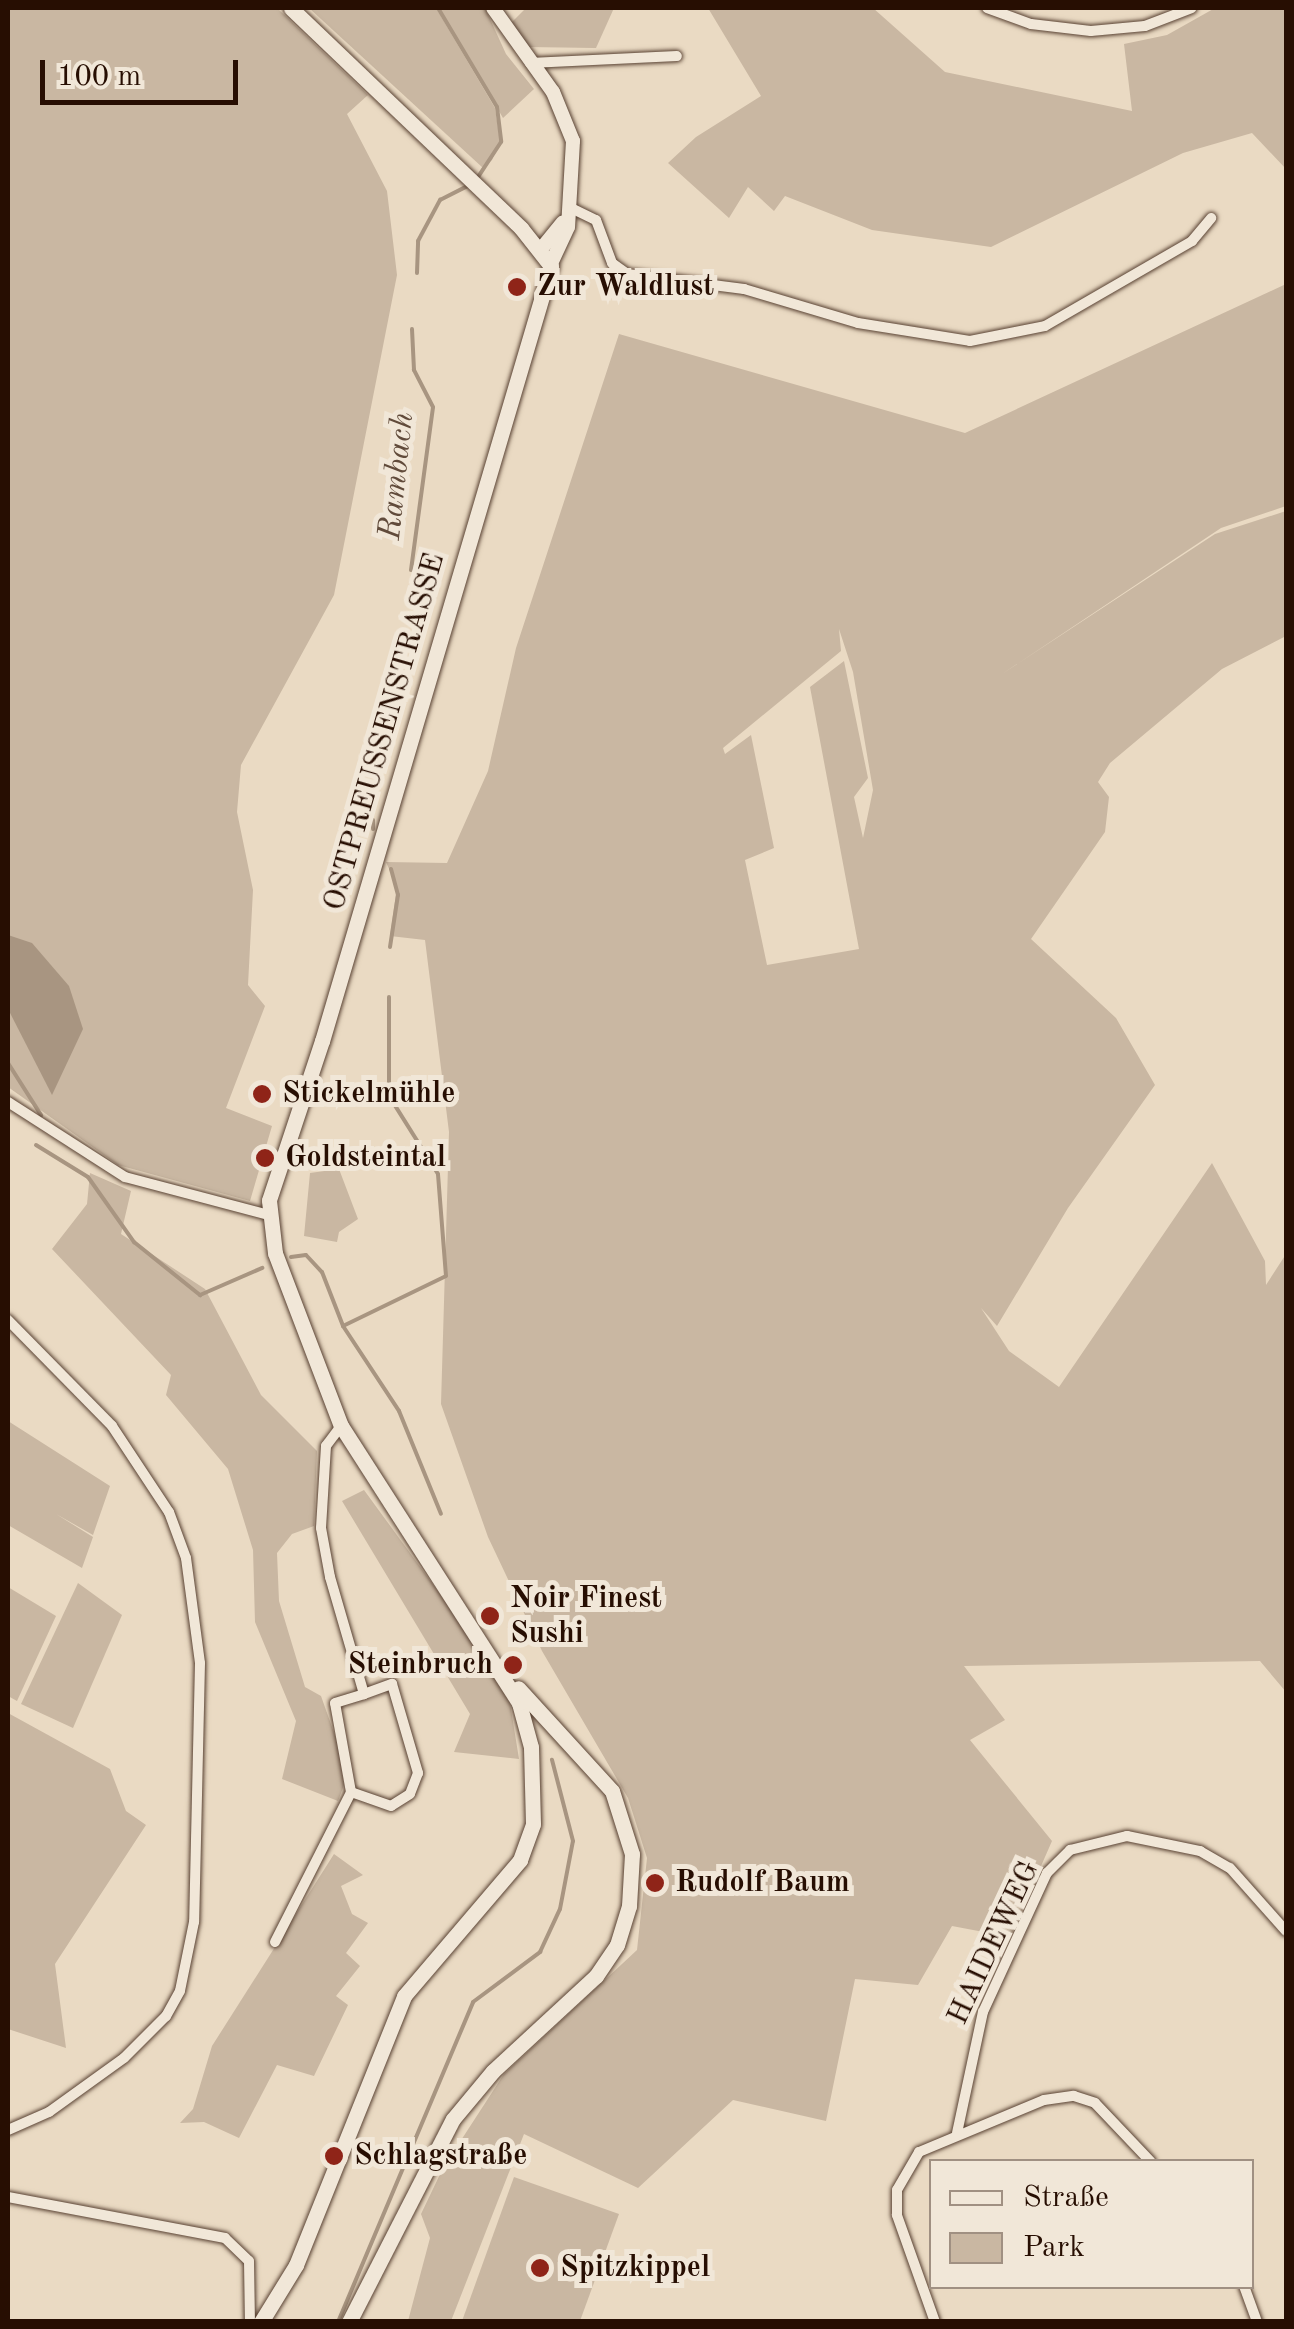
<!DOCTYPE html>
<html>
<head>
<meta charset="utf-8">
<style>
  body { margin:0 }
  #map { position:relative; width:1294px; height:2329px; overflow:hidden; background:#eadac3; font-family:"Old Standard TT",serif }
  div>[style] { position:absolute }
  .green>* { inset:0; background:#c9b7a2 }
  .water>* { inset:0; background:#a89581 }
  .stream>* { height:4px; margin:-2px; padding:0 2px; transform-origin:2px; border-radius:2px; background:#a89581 }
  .roads { filter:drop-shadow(0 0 2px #584132) drop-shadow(0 0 2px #584132) }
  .minor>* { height:10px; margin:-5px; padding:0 5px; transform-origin:5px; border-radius:5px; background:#f1e7d8 }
  .tertiary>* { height:14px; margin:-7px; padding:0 7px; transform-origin:7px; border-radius:7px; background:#f1e7d8 }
  .secondary>* { height:15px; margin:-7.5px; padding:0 7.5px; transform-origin:7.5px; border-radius:7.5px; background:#f1e7d8 }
  .dots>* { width:28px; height:28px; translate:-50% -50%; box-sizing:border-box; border:5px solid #f1e7d8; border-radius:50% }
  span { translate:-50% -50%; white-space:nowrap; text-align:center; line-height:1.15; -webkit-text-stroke:10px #f1e7d8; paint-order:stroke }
  .poi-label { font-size:30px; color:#270e02; font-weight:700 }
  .left { translate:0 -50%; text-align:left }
  .right { translate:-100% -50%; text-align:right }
  .street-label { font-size:30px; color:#270e02 }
  .water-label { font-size:32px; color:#614b3b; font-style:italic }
  .frame { position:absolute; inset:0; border:10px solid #270e02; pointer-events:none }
  .legend { position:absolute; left:929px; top:2159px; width:325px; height:130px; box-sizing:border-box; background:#f1e7d8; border:2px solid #a09082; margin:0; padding:12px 18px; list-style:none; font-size:30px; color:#270e02 }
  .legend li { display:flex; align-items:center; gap:20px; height:50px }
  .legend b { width:50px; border:2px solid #a09082 }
  .scale { position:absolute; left:40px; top:60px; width:198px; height:45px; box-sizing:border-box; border:5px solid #270e02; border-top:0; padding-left:12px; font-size:30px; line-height:35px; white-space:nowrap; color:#270e02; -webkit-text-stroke:8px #f1e7d8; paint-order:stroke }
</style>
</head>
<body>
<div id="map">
  <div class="green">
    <div style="clip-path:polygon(8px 8px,277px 8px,368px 95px,347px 114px,387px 191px,397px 275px,334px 595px,241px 765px,237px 812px,253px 890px,248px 985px,265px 1006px,226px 1108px,272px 1126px,250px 1201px,118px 1165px,8px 1087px)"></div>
    <div style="clip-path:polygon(309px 8px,436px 8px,495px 108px,500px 141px,492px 160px,483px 168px)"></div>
    <div style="clip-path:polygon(439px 8px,485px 8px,506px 54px,534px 89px,503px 118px)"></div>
    <div style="clip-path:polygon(526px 8px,614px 8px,596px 48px,527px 47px,511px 23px)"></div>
    <div style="clip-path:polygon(708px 8px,873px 8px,945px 72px,1132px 111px,1124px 44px,1167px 35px,1215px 8px,1286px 8px,1286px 169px,1252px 133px,1183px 153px,991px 247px,872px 230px,785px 196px,774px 211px,748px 187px,729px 218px,668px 163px,696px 137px,761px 96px)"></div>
    <div style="clip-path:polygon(evenodd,1286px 284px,1286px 506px,1221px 528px,1002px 674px,1215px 534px,1286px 511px,1286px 636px,1222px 669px,1110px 763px,1098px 782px,1109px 797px,1105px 832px,1031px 939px,1116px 1018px,1155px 1085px,1068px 1208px,997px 1326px,981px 1308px,1009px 1351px,1059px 1387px,1212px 1163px,1265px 1261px,1266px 1285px,1286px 1254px,1286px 1692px,1260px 1661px,964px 1666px,1005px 1720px,970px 1740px,1052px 1841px,1010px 1937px,952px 1926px,918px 1985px,855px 1979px,826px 2121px,733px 2100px,638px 2188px,524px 2134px,451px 2321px,408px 2321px,430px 2238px,421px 2214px,443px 2168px,504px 2074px,637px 1950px,647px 1858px,628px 1798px,542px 1651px,488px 1537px,441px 1404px,449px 1132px,425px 940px,390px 936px,397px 887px,386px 862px,447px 863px,488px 771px,516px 648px,619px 334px,965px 433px,1286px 284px,839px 629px,853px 672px,873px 790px,863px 838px,854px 797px,868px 778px,844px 661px,810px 687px,859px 949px,767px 965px,745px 860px,774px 848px,751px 735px,725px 754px,723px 748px,841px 651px,839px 629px)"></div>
    <div style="clip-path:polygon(339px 1169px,358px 1219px,339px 1232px,337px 1242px,304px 1236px,310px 1173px)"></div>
    <div style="clip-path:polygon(90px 1173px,131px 1191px,121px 1234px,205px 1289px,261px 1395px,317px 1451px,314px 1526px,292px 1534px,277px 1553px,279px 1601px,305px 1687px,321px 1696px,338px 1744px,344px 1785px,338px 1801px,282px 1779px,296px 1721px,255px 1622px,253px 1550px,228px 1469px,166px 1395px,171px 1375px,52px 1249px,87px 1204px)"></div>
    <div style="clip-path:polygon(8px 1421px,110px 1486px,93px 1535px,56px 1514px,93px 1537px,82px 1568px,8px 1525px)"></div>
    <div style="clip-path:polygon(364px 1490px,491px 1664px,509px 1697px,519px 1759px,454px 1752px,470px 1714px,342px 1501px)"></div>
    <div style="clip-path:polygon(78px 1583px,122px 1615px,73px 1728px,21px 1704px)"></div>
    <div style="clip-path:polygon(8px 1587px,56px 1616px,17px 1701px,8px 1696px)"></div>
    <div style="clip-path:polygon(8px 1713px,110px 1769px,126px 1811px,146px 1825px,55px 1964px,66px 2048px,8px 2029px)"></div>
    <div style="clip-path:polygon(334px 1854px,363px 1875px,341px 1886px,352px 1914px,368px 1923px,346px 1953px,360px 1966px,336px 1996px,348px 2005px,314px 2076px,277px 2065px,239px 2138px,204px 2122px,180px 2123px,193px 2109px,212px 2046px)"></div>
    <div style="clip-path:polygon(514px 2177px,619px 2214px,580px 2321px,462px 2321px)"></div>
  </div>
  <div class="water">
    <div style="clip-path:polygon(8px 935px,32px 943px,69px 986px,83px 1029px,52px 1095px,8px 1009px)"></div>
  </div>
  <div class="stream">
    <div style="left:438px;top:8px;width:115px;rotate:59.2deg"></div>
    <div style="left:497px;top:107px;width:35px;rotate:83deg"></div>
    <div style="left:501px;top:142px;width:42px;rotate:123.3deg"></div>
    <div style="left:417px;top:273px;width:32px;rotate:-88deg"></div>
    <div style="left:418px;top:241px;width:47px;rotate:-61.8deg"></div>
    <div style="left:440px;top:200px;width:35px;rotate:-27deg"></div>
    <div style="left:411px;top:570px;width:164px;rotate:-82.3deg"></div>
    <div style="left:433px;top:407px;width:42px;rotate:-117.2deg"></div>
    <div style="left:414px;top:370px;width:41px;rotate:-92.8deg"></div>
    <div style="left:373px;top:829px;width:9px;rotate:-90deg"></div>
    <div style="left:390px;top:947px;width:53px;rotate:-81.3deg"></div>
    <div style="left:398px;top:895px;width:27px;rotate:-105deg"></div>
    <div style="left:8px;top:1063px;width:62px;rotate:57.6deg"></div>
    <div style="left:36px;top:1145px;width:61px;rotate:31.6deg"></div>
    <div style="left:88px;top:1177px;width:80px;rotate:54.7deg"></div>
    <div style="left:134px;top:1242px;width:85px;rotate:38.8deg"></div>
    <div style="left:200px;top:1295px;width:68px;rotate:-23.5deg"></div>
    <div style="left:291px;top:1257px;width:15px;rotate:-8deg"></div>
    <div style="left:306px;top:1255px;width:23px;rotate:47deg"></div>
    <div style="left:322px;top:1272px;width:58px;rotate:68.7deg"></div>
    <div style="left:343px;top:1326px;width:102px;rotate:56.6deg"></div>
    <div style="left:399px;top:1411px;width:111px;rotate:67.8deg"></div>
    <div style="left:343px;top:1326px;width:114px;rotate:-25.9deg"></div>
    <div style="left:446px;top:1276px;width:102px;rotate:-94.5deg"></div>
    <div style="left:438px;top:1174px;width:92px;rotate:-122.1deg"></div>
    <div style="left:389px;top:1096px;width:99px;rotate:-90deg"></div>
    <div style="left:338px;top:2322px;width:347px;rotate:-67.1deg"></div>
    <div style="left:473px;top:2002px;width:84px;rotate:-36.7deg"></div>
    <div style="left:540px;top:1952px;width:47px;rotate:-65.1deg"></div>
    <div style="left:560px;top:1909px;width:69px;rotate:-79.2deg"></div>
    <div style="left:573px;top:1841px;width:84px;rotate:-104.5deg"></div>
  </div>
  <div class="roads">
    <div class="minor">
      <div style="left:987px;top:8px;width:47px;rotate:20deg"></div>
      <div style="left:1031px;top:24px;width:60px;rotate:6.7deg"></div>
      <div style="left:1091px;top:31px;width:54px;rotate:-5.3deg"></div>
      <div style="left:1145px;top:26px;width:50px;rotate:-21deg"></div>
      <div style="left:530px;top:63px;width:147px;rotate:-2.7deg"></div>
      <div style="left:571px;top:208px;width:28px;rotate:26deg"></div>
      <div style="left:596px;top:220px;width:46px;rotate:69.6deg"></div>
      <div style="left:612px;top:263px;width:19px;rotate:36deg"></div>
      <div style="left:627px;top:274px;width:118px;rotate:7.3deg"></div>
      <div style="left:744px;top:289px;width:119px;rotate:16.6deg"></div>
      <div style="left:858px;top:323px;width:113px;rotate:9.1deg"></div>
      <div style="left:970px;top:341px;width:76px;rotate:-11.3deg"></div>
      <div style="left:1045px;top:326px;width:170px;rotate:-30deg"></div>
      <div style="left:1192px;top:241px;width:30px;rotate:-50deg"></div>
      <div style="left:8px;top:1102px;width:139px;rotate:32.7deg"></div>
      <div style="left:125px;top:1177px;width:149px;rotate:14.8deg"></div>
      <div style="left:8px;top:1320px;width:148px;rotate:45.5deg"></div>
      <div style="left:112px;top:1426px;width:103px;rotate:56.5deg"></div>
      <div style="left:169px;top:1512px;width:49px;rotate:69.7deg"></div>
      <div style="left:186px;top:1558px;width:106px;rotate:82.4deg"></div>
      <div style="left:200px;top:1663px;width:259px;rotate:91.3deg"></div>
      <div style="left:194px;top:1922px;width:70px;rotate:101.5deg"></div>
      <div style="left:180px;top:1991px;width:29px;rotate:119deg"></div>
      <div style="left:166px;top:2016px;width:59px;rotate:135deg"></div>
      <div style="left:124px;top:2058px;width:92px;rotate:144.2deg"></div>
      <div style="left:49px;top:2112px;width:45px;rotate:156.3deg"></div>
      <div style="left:341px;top:1426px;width:25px;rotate:127deg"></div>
      <div style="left:326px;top:1446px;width:82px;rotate:93.5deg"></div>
      <div style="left:321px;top:1528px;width:50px;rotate:79.6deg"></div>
      <div style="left:330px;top:1577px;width:122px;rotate:73.8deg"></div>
      <div style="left:364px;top:1694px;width:30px;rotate:-20deg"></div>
      <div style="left:392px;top:1684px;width:93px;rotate:73.7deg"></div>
      <div style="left:418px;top:1773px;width:22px;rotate:111deg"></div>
      <div style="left:410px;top:1794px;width:22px;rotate:148deg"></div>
      <div style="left:391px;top:1806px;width:42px;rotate:-160.7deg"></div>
      <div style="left:275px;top:1942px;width:168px;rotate:-63.1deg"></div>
      <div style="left:351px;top:1792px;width:90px;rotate:-100.2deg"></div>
      <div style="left:335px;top:1703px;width:30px;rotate:-17deg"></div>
      <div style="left:957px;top:2133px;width:124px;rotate:-77.9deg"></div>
      <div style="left:983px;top:2012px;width:153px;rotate:-65.3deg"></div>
      <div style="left:1047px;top:1873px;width:33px;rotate:-45deg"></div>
      <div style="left:1070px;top:1850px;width:59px;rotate:-13.8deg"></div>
      <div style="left:1127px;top:1836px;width:75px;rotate:11.6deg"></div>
      <div style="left:1200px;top:1851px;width:34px;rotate:30deg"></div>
      <div style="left:1230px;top:1868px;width:84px;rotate:48.4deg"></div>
      <div style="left:8px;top:2197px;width:221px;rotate:10.7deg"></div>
      <div style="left:225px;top:2238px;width:33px;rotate:44deg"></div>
      <div style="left:249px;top:2261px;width:61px;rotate:89.1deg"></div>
      <div style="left:1244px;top:2286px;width:38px;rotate:70deg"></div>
      <div style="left:935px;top:2322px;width:114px;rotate:-109.6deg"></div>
      <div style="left:897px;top:2215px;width:25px;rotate:-90deg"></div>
      <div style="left:897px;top:2190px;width:44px;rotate:-59.9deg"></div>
      <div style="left:919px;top:2152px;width:135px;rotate:-22.6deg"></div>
      <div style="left:1044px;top:2100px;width:30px;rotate:-8deg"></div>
      <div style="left:1074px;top:2096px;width:22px;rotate:18deg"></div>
      <div style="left:1095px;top:2103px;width:81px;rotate:46.5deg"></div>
    </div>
    <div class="tertiary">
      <div style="left:493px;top:8px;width:103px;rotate:54.5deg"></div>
      <div style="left:553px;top:92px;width:53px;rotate:67.8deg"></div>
      <div style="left:573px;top:141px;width:86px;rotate:93.3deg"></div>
      <div style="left:568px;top:227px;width:40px;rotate:115deg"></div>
      <div style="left:542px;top:248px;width:33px;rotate:-51deg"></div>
    </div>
    <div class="secondary">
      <div style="left:261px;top:2322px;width:67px;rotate:-58.4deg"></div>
      <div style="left:296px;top:2265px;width:290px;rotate:-68.1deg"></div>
      <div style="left:404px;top:1996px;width:179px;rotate:-49.5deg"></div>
      <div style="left:520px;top:1860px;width:38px;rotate:-70deg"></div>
      <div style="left:533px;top:1824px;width:77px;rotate:-91.5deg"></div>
      <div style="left:531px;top:1747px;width:46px;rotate:-105.3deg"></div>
      <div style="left:519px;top:1703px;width:329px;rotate:-122.7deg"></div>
      <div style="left:341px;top:1426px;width:185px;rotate:-110.9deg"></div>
      <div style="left:275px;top:1253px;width:53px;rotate:-96.5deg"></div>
      <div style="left:269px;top:1200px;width:168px;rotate:-71.6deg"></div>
      <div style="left:322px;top:1041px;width:808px;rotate:-73.54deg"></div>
      <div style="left:551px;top:266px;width:48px;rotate:-128.3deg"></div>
      <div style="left:521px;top:228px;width:318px;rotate:-136.3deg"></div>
      <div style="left:349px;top:2322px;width:228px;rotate:-62.9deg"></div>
      <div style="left:453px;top:2119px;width:62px;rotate:-50.2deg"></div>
      <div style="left:493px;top:2071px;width:140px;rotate:-42.7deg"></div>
      <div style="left:596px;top:1976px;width:37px;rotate:-56deg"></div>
      <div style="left:617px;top:1945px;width:41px;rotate:-72.9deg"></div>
      <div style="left:629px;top:1906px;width:52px;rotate:-86.7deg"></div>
      <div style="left:632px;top:1854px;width:66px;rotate:-107.6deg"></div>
      <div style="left:612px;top:1791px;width:139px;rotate:-132.4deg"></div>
    </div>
  </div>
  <div class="dots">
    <div style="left:517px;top:287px;background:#8f2418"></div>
    <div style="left:262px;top:1094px;background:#8f2418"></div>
    <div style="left:265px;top:1158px;background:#8f2418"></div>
    <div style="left:490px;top:1616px;background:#8f2418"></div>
    <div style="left:513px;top:1665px;background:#8f2418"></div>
    <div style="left:655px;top:1883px;background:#8f2418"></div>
    <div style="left:334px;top:2156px;background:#8f2418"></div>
    <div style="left:540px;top:2268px;background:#8f2418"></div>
  </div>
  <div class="poi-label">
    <span class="left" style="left:537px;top:287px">Zur Waldlust</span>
    <span class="left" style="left:282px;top:1094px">Stickelmühle</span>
    <span class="left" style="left:285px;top:1158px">Goldsteintal</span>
    <span class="left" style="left:510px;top:1616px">Noir Finest<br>Sushi</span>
    <span class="right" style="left:493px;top:1665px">Steinbruch</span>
    <span class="left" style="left:675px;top:1883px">Rudolf Baum</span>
    <span class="left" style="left:354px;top:2156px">Schlagstraße</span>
    <span class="left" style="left:560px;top:2268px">Spitzkippel</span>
  </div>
  <div class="street-label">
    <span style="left:385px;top:732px;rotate:-74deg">OSTPREUSSENSTRASSE</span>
    <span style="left:994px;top:1943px;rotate:-65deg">HAIDEWEG</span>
  </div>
  <div class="water-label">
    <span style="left:398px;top:476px;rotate:-84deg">Rambach</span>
  </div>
  <div class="frame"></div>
  <ul class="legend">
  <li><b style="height:12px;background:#f1e7d8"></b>Straße</li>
  <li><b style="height:28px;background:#c9b7a2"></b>Park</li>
  </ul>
  <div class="scale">100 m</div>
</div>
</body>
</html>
